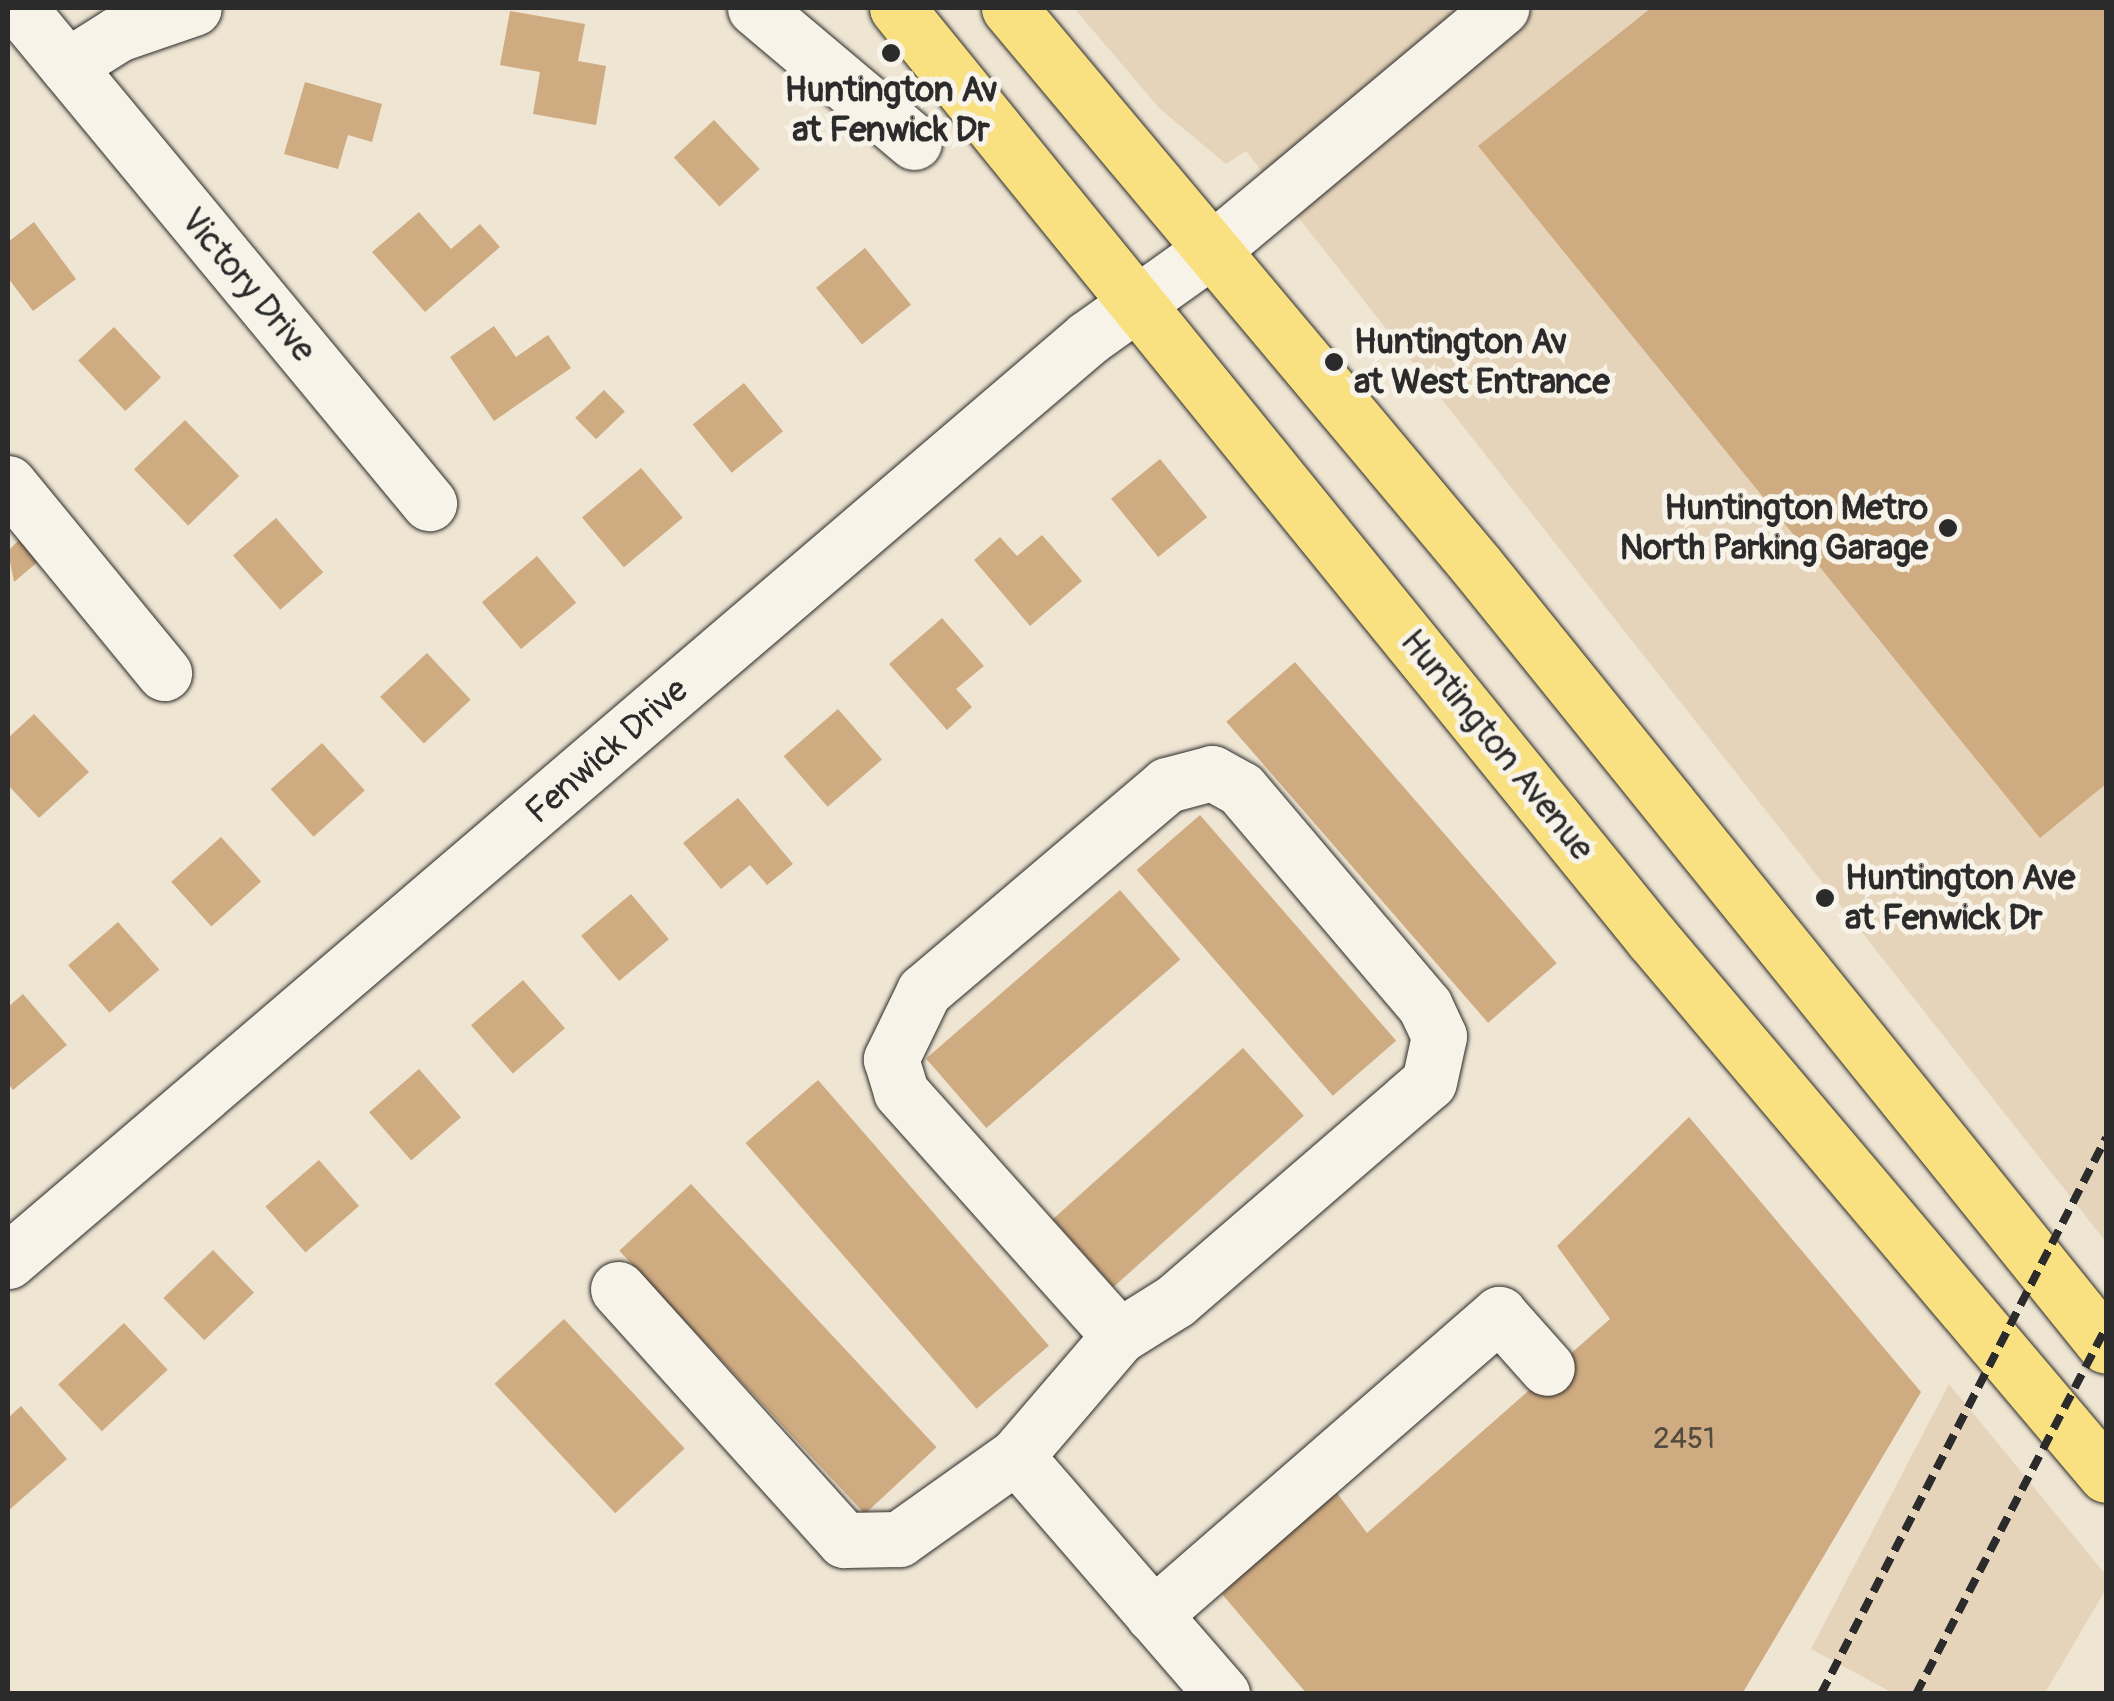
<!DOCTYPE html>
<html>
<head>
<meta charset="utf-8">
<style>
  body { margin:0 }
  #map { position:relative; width:2114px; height:1701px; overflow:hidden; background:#efe5d3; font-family:Pangolin,sans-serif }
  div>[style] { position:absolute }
  .built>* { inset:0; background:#e5d4ba }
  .building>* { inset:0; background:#cfab81; transform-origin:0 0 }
  .roads { filter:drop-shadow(0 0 2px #2b2b2b) drop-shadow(0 0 2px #2b2b2b) }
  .minor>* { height:55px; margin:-27.5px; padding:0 27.5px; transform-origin:27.5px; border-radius:27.5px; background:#f7f3e8 }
  .major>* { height:55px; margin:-27.5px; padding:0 27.5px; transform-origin:27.5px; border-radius:27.5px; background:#f9e181 }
  .rail>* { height:8px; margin-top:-4px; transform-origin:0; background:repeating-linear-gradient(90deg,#2b2b2b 0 15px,transparent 0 23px) }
  .dots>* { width:28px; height:28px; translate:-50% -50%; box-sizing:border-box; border:5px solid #f7f3e8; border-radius:50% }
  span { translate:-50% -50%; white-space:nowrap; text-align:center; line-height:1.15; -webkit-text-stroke:10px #f7f3e8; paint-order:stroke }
  .number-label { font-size:30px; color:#544b40 }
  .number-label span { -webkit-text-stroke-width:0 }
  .poi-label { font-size:35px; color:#2b2b2b; font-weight:700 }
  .left { translate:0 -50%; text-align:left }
  .right { translate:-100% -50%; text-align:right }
  .street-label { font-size:35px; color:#2b2b2b }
  .frame { position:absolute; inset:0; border:10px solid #2b2b2b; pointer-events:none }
</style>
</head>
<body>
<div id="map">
  <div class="built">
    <div style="clip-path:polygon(1074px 8px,2106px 8px,2106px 1242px,1246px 151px,1226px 164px,1160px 109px)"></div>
    <div style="clip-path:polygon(1949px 1384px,2106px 1575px,2106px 1589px,2045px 1693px,1893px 1693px,1811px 1649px)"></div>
  </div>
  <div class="building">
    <div style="clip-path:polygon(1651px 8px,2106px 8px,2106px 784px,2040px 838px,1478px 146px)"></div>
    <div style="clip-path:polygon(510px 11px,585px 24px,578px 61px,606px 66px,596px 125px,533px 114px,540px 72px,500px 65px)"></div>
    <div style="clip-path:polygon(305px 82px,382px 104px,372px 142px,348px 135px,338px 169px,284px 154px)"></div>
    <div style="left:714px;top:120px;width:67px;height:55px;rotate:47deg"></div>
    <div style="clip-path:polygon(419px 212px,451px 249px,480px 224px,500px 247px,425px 312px,372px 252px)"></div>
    <div style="clip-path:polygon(34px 222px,76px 279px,33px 311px,8px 278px,8px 242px)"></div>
    <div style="left:865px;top:248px;width:73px;height:63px;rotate:51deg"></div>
    <div style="clip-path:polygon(494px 326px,516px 357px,548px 335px,571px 368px,494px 421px,450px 357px)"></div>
    <div style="left:114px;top:327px;width:69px;height:49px;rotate:47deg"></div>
    <div style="left:744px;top:383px;width:62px;height:66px;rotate:51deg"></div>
    <div style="left:604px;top:390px;width:30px;height:40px;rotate:46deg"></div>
    <div style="left:185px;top:420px;width:78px;height:71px;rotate:46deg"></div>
    <div style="left:1160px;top:459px;width:75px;height:63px;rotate:51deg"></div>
    <div style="left:641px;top:468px;width:65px;height:77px;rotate:50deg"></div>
    <div style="left:276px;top:518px;width:72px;height:57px;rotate:49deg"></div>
    <div style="clip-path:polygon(1042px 535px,1082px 581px,1030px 626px,974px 560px,1000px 537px,1017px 556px)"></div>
    <div style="clip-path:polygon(21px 538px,40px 560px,14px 582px,8px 551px)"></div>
    <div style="left:537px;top:556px;width:61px;height:72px;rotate:50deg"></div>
    <div style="clip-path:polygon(942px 618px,984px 666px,956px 689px,972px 707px,947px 730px,889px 664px)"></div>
    <div style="left:427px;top:653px;width:64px;height:64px;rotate:47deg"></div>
    <div style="left:1295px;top:662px;width:399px;height:91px;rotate:49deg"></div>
    <div style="left:838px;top:709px;width:67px;height:72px;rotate:49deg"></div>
    <div style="clip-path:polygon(34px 714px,89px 772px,39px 818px,8px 785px,8px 738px)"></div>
    <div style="left:322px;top:743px;width:64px;height:69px;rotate:48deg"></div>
    <div style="clip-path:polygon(738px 798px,793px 864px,767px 885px,750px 865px,721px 889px,683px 843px)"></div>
    <div style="left:1200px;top:815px;width:299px;height:84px;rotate:49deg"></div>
    <div style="left:221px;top:837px;width:60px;height:67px;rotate:48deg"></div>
    <div style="left:1120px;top:890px;width:92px;height:257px;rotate:49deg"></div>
    <div style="left:631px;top:894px;width:59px;height:65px;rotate:50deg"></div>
    <div style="left:118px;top:922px;width:63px;height:66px;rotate:49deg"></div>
    <div style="left:523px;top:980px;width:64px;height:69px;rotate:49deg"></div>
    <div style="clip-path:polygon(23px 994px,67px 1045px,13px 1090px,8px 1083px,8px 1007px)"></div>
    <div style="left:1243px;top:1048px;width:91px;height:256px;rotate:48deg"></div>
    <div style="left:419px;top:1069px;width:64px;height:66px;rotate:49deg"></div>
    <div style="left:818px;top:1080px;width:352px;height:96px;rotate:49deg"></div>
    <div style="clip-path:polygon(1689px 1117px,1921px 1392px,1742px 1694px,1307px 1694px,1222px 1594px,1331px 1485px,1367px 1533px,1610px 1319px,1557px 1246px)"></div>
    <div style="left:319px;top:1160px;width:61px;height:71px;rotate:49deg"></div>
    <div style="left:691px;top:1184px;width:360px;height:98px;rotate:47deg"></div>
    <div style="left:213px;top:1250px;width:59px;height:69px;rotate:46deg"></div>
    <div style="left:564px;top:1319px;width:177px;height:95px;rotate:47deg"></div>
    <div style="left:124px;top:1323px;width:64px;height:90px;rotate:47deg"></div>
    <div style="clip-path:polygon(21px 1406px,67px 1459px,8px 1511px,8px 1418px)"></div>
  </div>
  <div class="roads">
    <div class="minor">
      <div style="left:19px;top:8px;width:643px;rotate:50.37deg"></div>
      <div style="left:755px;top:8px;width:208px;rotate:40.1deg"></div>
      <div style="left:67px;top:66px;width:60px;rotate:-32.1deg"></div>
      <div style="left:118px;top:34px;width:80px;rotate:-18.9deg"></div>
      <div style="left:8px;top:483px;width:246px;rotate:50.6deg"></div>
      <div style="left:8px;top:1261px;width:1421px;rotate:-40.52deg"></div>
      <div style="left:1088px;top:338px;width:153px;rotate:-35.5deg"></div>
      <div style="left:1213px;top:249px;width:376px;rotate:-39.9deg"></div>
      <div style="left:618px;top:1289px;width:338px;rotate:48deg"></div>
      <div style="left:844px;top:1540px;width:55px;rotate:-1deg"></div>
      <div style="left:899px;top:1539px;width:143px;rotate:-35.4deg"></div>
      <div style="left:1016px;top:1456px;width:158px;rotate:-49.4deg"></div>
      <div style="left:1119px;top:1336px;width:66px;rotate:-32deg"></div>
      <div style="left:1175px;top:1301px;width:335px;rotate:-40.8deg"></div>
      <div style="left:1429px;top:1082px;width:47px;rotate:-77.7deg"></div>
      <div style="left:1439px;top:1036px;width:33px;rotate:-115deg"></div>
      <div style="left:1425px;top:1006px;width:285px;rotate:-130.3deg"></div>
      <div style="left:1241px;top:789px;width:33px;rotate:-151deg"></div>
      <div style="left:1212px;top:773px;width:47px;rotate:165.1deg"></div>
      <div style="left:1167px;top:785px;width:319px;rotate:139.7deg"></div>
      <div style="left:924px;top:991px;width:76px;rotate:115.9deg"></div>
      <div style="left:891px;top:1059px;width:34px;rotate:73deg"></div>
      <div style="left:901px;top:1092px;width:327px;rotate:48.2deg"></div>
      <div style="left:1016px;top:1456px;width:315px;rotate:49.1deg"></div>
      <div style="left:1153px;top:1615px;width:459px;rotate:-41deg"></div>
      <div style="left:1499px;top:1314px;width:72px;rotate:48.4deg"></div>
    </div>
    <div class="major">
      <div style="left:897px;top:8px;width:1198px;rotate:50.93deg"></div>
      <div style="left:1652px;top:938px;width:703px;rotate:49.79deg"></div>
      <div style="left:1009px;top:8px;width:727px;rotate:50.02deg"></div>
      <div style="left:1476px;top:565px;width:1003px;rotate:51.11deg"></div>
    </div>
  </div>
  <div class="rail">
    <div style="left:1821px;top:1694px;width:625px;rotate:-62.86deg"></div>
    <div style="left:1916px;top:1694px;width:413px;rotate:-62.6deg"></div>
  </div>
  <div class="dots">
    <div style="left:891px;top:53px;background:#2b2b2b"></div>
    <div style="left:1334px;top:362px;background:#2b2b2b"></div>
    <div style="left:1948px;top:528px;background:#2b2b2b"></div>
    <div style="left:1825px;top:898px;background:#2b2b2b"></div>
  </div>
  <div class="number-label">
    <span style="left:1684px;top:1439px">2451</span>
  </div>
  <div class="poi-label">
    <span style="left:891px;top:110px">Huntington Av<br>at Fenwick Dr</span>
    <span class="left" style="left:1354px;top:362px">Huntington Av<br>at West Entrance</span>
    <span class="right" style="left:1928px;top:528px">Huntington Metro<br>North Parking Garage</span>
    <span class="left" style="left:1845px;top:898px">Huntington Ave<br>at Fenwick Dr</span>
  </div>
  <div class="street-label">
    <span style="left:248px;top:285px;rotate:50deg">Victory Drive</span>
    <span style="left:1497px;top:745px;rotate:51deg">Huntington Avenue</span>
    <span style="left:607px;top:751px;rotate:-41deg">Fenwick Drive</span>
  </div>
  <div class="frame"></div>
</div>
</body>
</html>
